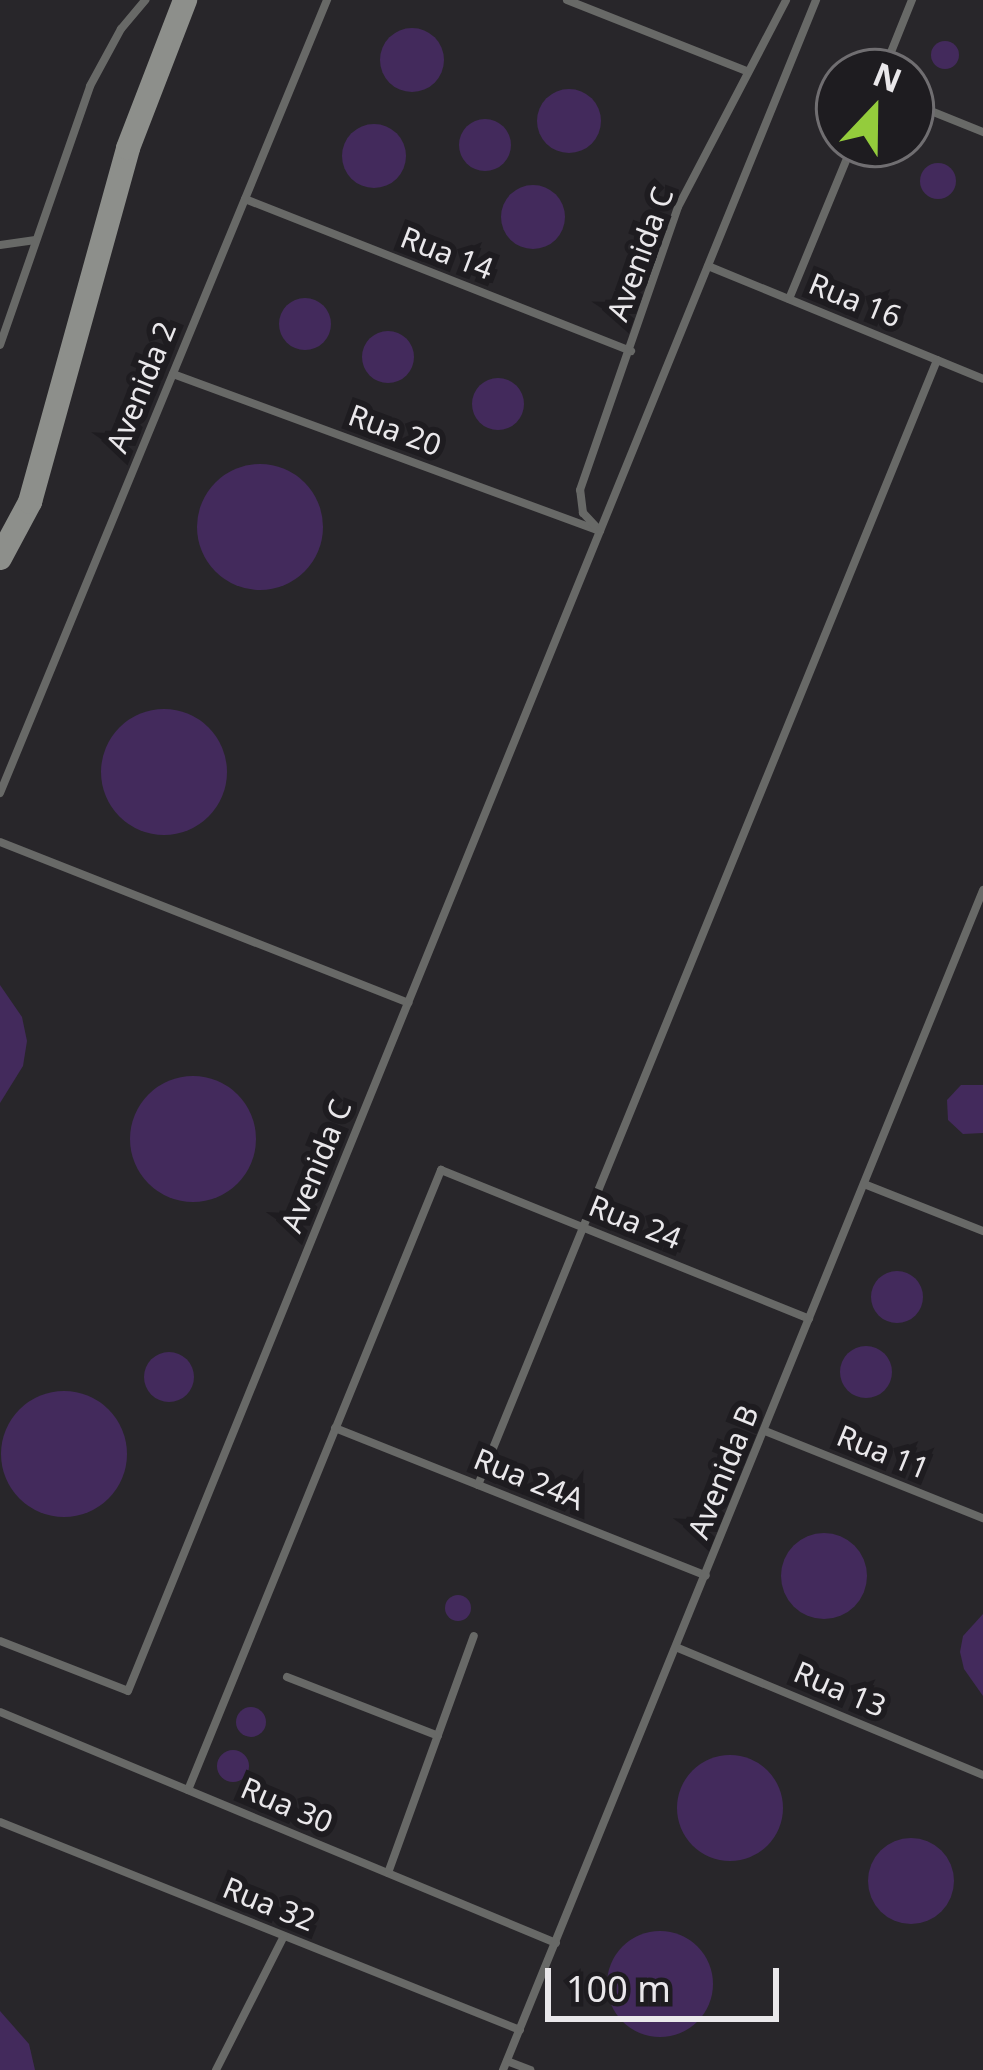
<!DOCTYPE html>
<html>
<head>
<meta charset="utf-8">
<style>
  body { margin:0 }
  #map { position:relative; width:983px; height:2070px; overflow:hidden; background:#28262a; font-family:"Noto Sans",sans-serif }
  div>[style] { position:absolute }
  .building>* { inset:0; background:#432a5c }
  .round { border-radius:50% }
  .service>* { height:8px; margin:-4px; padding:0 4px; transform-origin:4px; border-radius:4px; background:#686967 }
  .secondary>* { height:24px; margin:-12px; padding:0 12px; transform-origin:12px; border-radius:12px; background:#8d8f8b }
  span { translate:-50% -50%; white-space:nowrap; text-align:center; line-height:1.15; -webkit-text-stroke:12px #1e1c20; paint-order:stroke }
  .street-label { font-size:30px; color:#eae8eb }
  .north { position:absolute; left:815px; top:48px; width:120px; height:120px; box-sizing:border-box; background:#1e1c20; border:3px solid #706e71; border-radius:50%; rotate:22deg; font-size:33px; font-weight:700; line-height:48px; text-align:center; color:#eae8eb }
  .north::after { content:''; display:block; margin:auto; width:42px; height:54px; background:#94cc3c; clip-path:polygon(50% 0,100% 100%,50% 72%,0 100%) }
  .scale { position:absolute; left:545px; top:1968px; width:234px; height:54px; box-sizing:border-box; border:6px solid #eae8eb; border-top:0; padding-left:15px; font-size:36px; line-height:42px; white-space:nowrap; color:#eae8eb; -webkit-text-stroke:9px #1e1c20; paint-order:stroke }
</style>
</head>
<body>
<div id="map">
  <div class="building">
    <div class="round" style="left:380px;top:28px;width:64px;height:64px"></div>
    <div class="round" style="left:931px;top:41px;width:28px;height:28px"></div>
    <div class="round" style="left:537px;top:89px;width:64px;height:64px"></div>
    <div class="round" style="left:459px;top:119px;width:52px;height:52px"></div>
    <div class="round" style="left:342px;top:124px;width:64px;height:64px"></div>
    <div class="round" style="left:920px;top:163px;width:36px;height:36px"></div>
    <div class="round" style="left:501px;top:185px;width:64px;height:64px"></div>
    <div class="round" style="left:279px;top:298px;width:52px;height:52px"></div>
    <div class="round" style="left:362px;top:331px;width:52px;height:52px"></div>
    <div class="round" style="left:472px;top:378px;width:52px;height:52px"></div>
    <div class="round" style="left:197px;top:464px;width:126px;height:126px"></div>
    <div class="round" style="left:101px;top:709px;width:126px;height:126px"></div>
    <div style="clip-path:polygon(0 985px,22px 1017px,27px 1041px,23px 1066px,0 1103px)"></div>
    <div class="round" style="left:130px;top:1076px;width:126px;height:126px"></div>
    <div style="clip-path:polygon(961px 1085px,983px 1085px,983px 1133px,963px 1134px,948px 1120px,947px 1100px)"></div>
    <div class="round" style="left:871px;top:1271px;width:52px;height:52px"></div>
    <div class="round" style="left:840px;top:1346px;width:52px;height:52px"></div>
    <div class="round" style="left:144px;top:1352px;width:50px;height:50px"></div>
    <div class="round" style="left:1px;top:1391px;width:126px;height:126px"></div>
    <div class="round" style="left:781px;top:1533px;width:86px;height:86px"></div>
    <div class="round" style="left:445px;top:1595px;width:26px;height:26px"></div>
    <div style="clip-path:polygon(983px 1614px,983px 1696px,964px 1669px,960px 1652px,963px 1636px)"></div>
    <div class="round" style="left:236px;top:1707px;width:30px;height:30px"></div>
    <div class="round" style="left:217px;top:1750px;width:32px;height:32px"></div>
    <div class="round" style="left:677px;top:1755px;width:106px;height:106px"></div>
    <div class="round" style="left:868px;top:1838px;width:86px;height:86px"></div>
    <div class="round" style="left:607px;top:1931px;width:106px;height:106px"></div>
    <div style="clip-path:polygon(0 2011px,29px 2044px,35px 2070px,0 2070px)"></div>
  </div>
  <div class="service">
    <div style="left:567px;top:0;width:193px;rotate:21.6deg"></div>
    <div style="left:883px;top:72px;width:78px;rotate:-68.1deg"></div>
    <div style="left:911px;top:103px;width:78px;rotate:21.9deg"></div>
    <div style="left:245px;top:199px;width:415px;rotate:21.5deg"></div>
    <div style="left:0;top:245px;width:34px;rotate:-8deg"></div>
    <div style="left:708px;top:266px;width:297px;rotate:22.3deg"></div>
    <div style="left:789px;top:299px;width:168px;rotate:-67.6deg"></div>
    <div style="left:0;top:345px;width:274px;rotate:-70.8deg"></div>
    <div style="left:90px;top:86px;width:65px;rotate:-61.5deg"></div>
    <div style="left:121px;top:29px;width:38px;rotate:-50deg"></div>
    <div style="left:173px;top:374px;width:454px;rotate:20.2deg"></div>
    <div style="left:600px;top:531px;width:25px;rotate:-133deg"></div>
    <div style="left:583px;top:513px;width:23px;rotate:-97deg"></div>
    <div style="left:580px;top:490px;width:299px;rotate:-70.9deg"></div>
    <div style="left:678px;top:207px;width:233px;rotate:-62.4deg"></div>
    <div style="left:0;top:793px;width:858px;rotate:-67.59deg"></div>
    <div style="left:0;top:842px;width:439px;rotate:21.5deg"></div>
    <div style="left:864px;top:1184px;width:128px;rotate:21.6deg"></div>
    <div style="left:335px;top:1428px;width:399px;rotate:21.7deg"></div>
    <div style="left:765px;top:1431px;width:235px;rotate:21.8deg"></div>
    <div style="left:478px;top:1485px;width:1215px;rotate:-67.8deg"></div>
    <div style="left:0;top:1641px;width:137px;rotate:21.3deg"></div>
    <div style="left:128px;top:1691px;width:1826px;rotate:-67.86deg"></div>
    <div style="left:678px;top:1648px;width:330px;rotate:22.6deg"></div>
    <div style="left:287px;top:1677px;width:162px;rotate:21.3deg"></div>
    <div style="left:0;top:1712px;width:602px;rotate:22.56deg"></div>
    <div style="left:188px;top:1790px;width:670px;rotate:-67.8deg"></div>
    <div style="left:441px;top:1170px;width:397px;rotate:22deg"></div>
    <div style="left:0;top:1822px;width:560px;rotate:21.8deg"></div>
    <div style="left:388px;top:1873px;width:252px;rotate:-70.1deg"></div>
    <div style="left:507px;top:2061px;width:25px;rotate:21deg"></div>
    <div style="left:216px;top:2070px;width:150px;rotate:-63.1deg"></div>
    <div style="left:503px;top:2070px;width:1274px;rotate:-67.86deg"></div>
  </div>
  <div class="secondary">
    <div style="left:0;top:558px;width:64px;rotate:-61.8deg"></div>
    <div style="left:30px;top:502px;width:367px;rotate:-74.5deg"></div>
    <div style="left:128px;top:148px;width:159px;rotate:-68.9deg"></div>
  </div>
  <div class="street-label">
    <span style="left:447px;top:253px;rotate:21deg">Rua 14</span>
    <span style="left:640px;top:254px;rotate:-70deg">Avenida C</span>
    <span style="left:855px;top:300px;rotate:22deg">Rua 16</span>
    <span style="left:141px;top:387px;rotate:-68deg">Avenida 2</span>
    <span style="left:395px;top:430px;rotate:20deg">Rua 20</span>
    <span style="left:316px;top:1166px;rotate:-68deg">Avenida C</span>
    <span style="left:635px;top:1222px;rotate:22deg">Rua 24</span>
    <span style="left:883px;top:1452px;rotate:22deg">Rua 11</span>
    <span style="left:723px;top:1472px;rotate:-68deg">Avenida B</span>
    <span style="left:529px;top:1479px;rotate:22deg">Rua 24A</span>
    <span style="left:840px;top:1689px;rotate:23deg">Rua 13</span>
    <span style="left:287px;top:1805px;rotate:23deg">Rua 30</span>
    <span style="left:269px;top:1904px;rotate:22deg">Rua 32</span>
  </div>
  <div class="north">N</div>
  <div class="scale">100 m</div>
</div>
</body>
</html>
